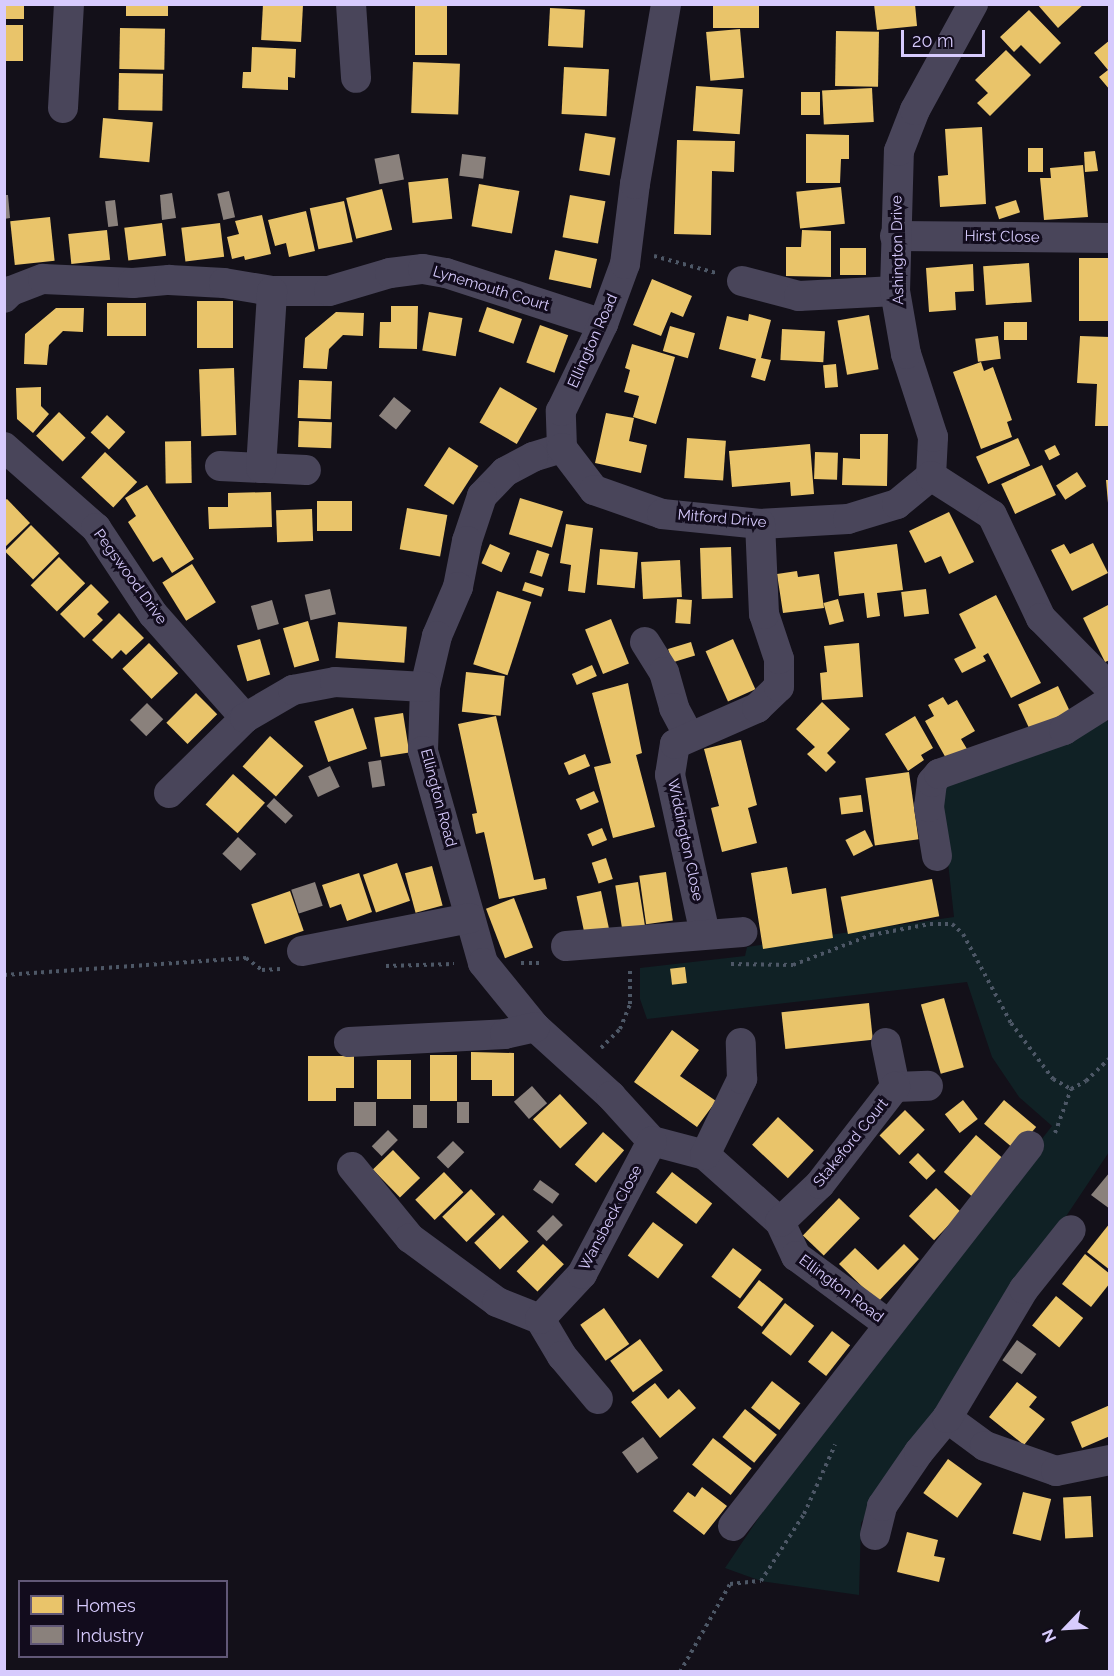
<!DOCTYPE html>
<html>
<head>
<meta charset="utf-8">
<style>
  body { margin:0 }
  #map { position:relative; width:1114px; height:1676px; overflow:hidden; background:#131019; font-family:Raleway,sans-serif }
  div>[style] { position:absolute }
  .green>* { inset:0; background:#102125 }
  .homes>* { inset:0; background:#e9c46a; transform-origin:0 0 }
  .industry>* { inset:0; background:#8a817c; transform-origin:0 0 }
  .path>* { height:4px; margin-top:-2px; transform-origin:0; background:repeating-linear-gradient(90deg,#4d5766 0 3px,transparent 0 7.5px) }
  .minor>* { height:30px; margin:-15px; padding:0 15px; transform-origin:15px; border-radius:15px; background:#49455a }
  span { translate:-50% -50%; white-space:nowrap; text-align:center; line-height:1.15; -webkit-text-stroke:6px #120c1d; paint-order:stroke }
  .street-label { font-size:15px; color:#d7cbfd }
  .frame { position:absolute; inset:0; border:6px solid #d7cbfd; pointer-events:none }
  .legend { position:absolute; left:18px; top:1580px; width:210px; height:78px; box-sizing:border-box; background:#120c1d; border:2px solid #615877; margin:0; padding:8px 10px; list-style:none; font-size:18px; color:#d7cbfd }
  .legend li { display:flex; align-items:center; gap:12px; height:30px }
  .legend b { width:30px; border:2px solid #615877 }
  .north { position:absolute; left:1036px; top:1598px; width:60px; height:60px; -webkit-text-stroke:4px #120c1d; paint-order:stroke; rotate:245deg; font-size:16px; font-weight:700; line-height:24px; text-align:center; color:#d7cbfd }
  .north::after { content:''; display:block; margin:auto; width:21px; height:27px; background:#d7cbfd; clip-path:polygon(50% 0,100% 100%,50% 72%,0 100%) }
  .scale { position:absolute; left:901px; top:30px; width:84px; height:27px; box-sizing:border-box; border:3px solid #d7cbfd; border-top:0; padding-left:8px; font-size:18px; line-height:21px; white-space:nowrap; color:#d7cbfd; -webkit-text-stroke:4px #120c1d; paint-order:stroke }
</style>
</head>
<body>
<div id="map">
  <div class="green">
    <div style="clip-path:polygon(1105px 717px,1110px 725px,1109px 1152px,861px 1523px,859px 1595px,761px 1581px,725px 1568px,833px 1407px,1052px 1126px,1019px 1097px,992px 1057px,967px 982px,647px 1019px,640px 999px,640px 968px,745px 956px,747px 947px,954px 917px,940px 789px)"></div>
  </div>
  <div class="homes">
    <div style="left:4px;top:4px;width:20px;height:15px"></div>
    <div style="left:126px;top:4px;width:42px;height:12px"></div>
    <div style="left:263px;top:4px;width:40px;height:36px;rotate:3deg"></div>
    <div style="left:415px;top:4px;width:32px;height:51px"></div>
    <div style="left:713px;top:4px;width:46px;height:24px"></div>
    <div style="clip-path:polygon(874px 4px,915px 4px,917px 26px,877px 30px)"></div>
    <div style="clip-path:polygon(1037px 4px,1084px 4px,1058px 28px)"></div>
    <div style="left:550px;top:8px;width:35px;height:38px;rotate:3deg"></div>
    <div style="clip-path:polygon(1029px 10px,1061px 43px,1040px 64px,1021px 45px,1014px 52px,1000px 37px)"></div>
    <div style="left:4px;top:25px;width:19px;height:36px"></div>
    <div style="left:120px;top:28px;width:45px;height:41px;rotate:1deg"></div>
    <div style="left:740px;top:29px;width:49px;height:34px;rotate:85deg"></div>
    <div style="left:836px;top:31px;width:43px;height:55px;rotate:1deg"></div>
    <div style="clip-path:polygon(1110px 40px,1110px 90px,1099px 77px,1108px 70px,1094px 53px)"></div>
    <div style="clip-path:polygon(252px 47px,296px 49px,295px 78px,288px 77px,288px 90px,242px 88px,243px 72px,251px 72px)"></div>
    <div style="clip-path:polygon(1006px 50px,1031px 75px,990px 116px,977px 103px,988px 93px,975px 80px)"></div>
    <div style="left:413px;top:62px;width:47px;height:51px;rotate:2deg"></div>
    <div style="left:564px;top:67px;width:45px;height:47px;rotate:3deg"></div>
    <div style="left:119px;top:73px;width:44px;height:37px;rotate:1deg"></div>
    <div style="left:696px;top:86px;width:47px;height:45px;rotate:4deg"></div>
    <div style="left:872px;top:88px;width:34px;height:50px;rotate:87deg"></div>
    <div style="left:801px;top:92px;width:19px;height:23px"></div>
    <div style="left:103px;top:118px;width:50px;height:40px;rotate:5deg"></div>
    <div style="clip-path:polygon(982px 127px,986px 204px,940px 207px,938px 176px,948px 175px,945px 129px)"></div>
    <div style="left:585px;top:133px;width:31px;height:38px;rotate:9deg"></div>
    <div style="clip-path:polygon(806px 134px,849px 135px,849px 159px,841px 159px,840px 183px,806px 183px)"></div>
    <div style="clip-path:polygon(677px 140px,735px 141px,734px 172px,712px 171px,711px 235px,674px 234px)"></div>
    <div style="left:1028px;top:148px;width:15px;height:24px"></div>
    <div style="clip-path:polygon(1095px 151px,1098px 171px,1085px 172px,1084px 152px)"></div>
    <div style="clip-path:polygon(1083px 165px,1088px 217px,1044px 220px,1040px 178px,1051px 178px,1050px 168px)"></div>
    <div style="left:448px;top:178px;width:41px;height:40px;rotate:84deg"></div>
    <div style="left:479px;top:184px;width:41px;height:43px;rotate:10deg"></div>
    <div style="left:841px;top:187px;width:37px;height:45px;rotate:84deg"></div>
    <div style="left:382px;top:189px;width:42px;height:37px;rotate:76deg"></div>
    <div style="left:570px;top:195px;width:36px;height:43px;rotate:10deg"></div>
    <div style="left:1016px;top:200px;width:13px;height:22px;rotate:72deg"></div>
    <div style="left:344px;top:201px;width:42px;height:35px;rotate:78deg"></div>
    <div style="clip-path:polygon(306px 211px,315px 251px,289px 257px,286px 243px,275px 246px,268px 220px)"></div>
    <div style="clip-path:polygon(262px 215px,271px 254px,245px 260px,244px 256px,232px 259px,227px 237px,239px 234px,235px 221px)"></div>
    <div style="left:50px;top:217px;width:44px;height:40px;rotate:84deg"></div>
    <div style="left:162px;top:223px;width:33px;height:38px;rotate:83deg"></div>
    <div style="left:220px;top:223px;width:34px;height:39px;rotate:83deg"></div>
    <div style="left:107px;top:230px;width:30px;height:39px;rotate:84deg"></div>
    <div style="clip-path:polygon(802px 230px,831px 231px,831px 277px,786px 276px,786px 247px,801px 247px)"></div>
    <div style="left:840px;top:248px;width:26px;height:27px"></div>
    <div style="left:555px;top:250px;width:43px;height:30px;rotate:12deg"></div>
    <div style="left:1110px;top:258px;width:63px;height:31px;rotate:90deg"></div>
    <div style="left:1029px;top:263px;width:39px;height:46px;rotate:86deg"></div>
    <div style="clip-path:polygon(973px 264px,974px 291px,955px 292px,956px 310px,929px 312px,926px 268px)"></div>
    <div style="clip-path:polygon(652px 279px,692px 296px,683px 317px,671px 312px,661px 336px,633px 325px)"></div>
    <div style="left:197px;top:301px;width:36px;height:47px"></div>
    <div style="left:107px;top:303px;width:39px;height:33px"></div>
    <div style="clip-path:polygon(391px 306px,418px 306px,417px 349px,379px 348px,380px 322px,391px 322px)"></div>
    <div style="left:487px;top:307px;width:37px;height:26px;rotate:19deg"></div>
    <div style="clip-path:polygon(56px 308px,84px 308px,83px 332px,63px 331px,49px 345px,47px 365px,24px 364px,25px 334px)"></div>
    <div style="clip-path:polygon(336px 312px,364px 313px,363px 336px,343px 335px,329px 349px,327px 369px,303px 368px,305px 338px)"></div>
    <div style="left:429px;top:312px;width:34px;height:39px;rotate:10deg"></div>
    <div style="clip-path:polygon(749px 314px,771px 320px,761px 358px,771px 360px,765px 381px,751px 377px,756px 359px,719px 349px,727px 316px,748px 321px)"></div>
    <div style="left:869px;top:315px;width:55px;height:32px;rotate:80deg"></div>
    <div style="left:1027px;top:322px;width:18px;height:23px;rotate:90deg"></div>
    <div style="left:540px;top:325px;width:30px;height:40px;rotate:20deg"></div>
    <div style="left:670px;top:326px;width:26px;height:26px;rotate:16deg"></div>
    <div style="left:782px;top:329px;width:43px;height:31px;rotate:3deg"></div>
    <div style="left:998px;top:336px;width:23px;height:23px;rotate:83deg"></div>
    <div style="clip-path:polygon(1080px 336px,1110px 337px,1110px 426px,1095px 426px,1097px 384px,1077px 383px)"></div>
    <div style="clip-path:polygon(632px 344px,675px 357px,656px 424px,633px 417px,639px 396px,624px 392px,630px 370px,625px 368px)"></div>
    <div style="clip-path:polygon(981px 362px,984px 371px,993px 367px,1012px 420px,1007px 422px,1012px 437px,981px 449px,953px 372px)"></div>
    <div style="left:836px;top:364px;width:23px;height:13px;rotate:85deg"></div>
    <div style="left:234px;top:368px;width:67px;height:35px;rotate:88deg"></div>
    <div style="left:299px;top:380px;width:33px;height:38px;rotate:2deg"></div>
    <div style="clip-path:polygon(41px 387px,41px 406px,49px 414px,33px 433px,17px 419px,16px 388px)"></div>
    <div style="left:500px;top:387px;width:43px;height:41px;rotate:30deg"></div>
    <div style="left:59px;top:412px;width:37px;height:33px;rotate:44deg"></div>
    <div style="clip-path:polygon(606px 413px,634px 418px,629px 441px,647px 445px,641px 473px,595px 463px)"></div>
    <div style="left:107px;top:415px;width:25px;height:24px;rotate:43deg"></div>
    <div style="left:299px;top:421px;width:33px;height:26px;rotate:2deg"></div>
    <div style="clip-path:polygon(860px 434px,888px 434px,887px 486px,842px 485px,843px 458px,860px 459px)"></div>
    <div style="left:687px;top:438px;width:39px;height:40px;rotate:4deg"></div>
    <div style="left:1018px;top:438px;width:30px;height:46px;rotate:66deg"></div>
    <div style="left:191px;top:441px;width:42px;height:26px;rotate:89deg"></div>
    <div style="clip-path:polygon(810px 444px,814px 494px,791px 496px,790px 482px,732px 487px,729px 451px)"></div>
    <div style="left:1055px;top:445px;width:11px;height:12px;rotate:63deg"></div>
    <div style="left:449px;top:447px;width:35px;height:46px;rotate:33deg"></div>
    <div style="left:105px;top:452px;width:44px;height:35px;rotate:43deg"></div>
    <div style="left:815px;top:452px;width:23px;height:27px;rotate:2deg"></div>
    <div style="left:1042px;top:465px;width:33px;height:45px;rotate:65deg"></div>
    <div style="left:1077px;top:472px;width:17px;height:25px;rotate:57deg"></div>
    <div style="clip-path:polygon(1106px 480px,1110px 480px,1110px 503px,1108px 503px)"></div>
    <div style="clip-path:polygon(147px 485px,194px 559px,172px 573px,162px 557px,153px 562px,128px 522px,136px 516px,125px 498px)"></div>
    <div style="clip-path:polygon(271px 492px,272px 527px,209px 529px,208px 507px,228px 507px,228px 493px)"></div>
    <div style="left:520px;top:498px;width:45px;height:38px;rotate:17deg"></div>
    <div style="clip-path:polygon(7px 499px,30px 523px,4px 548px,4px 501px)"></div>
    <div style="left:317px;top:501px;width:35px;height:30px"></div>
    <div style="left:407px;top:508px;width:41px;height:42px;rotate:10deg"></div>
    <div style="left:312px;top:509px;width:32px;height:36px;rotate:88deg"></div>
    <div style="clip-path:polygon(949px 512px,974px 562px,949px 574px,941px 556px,925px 563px,909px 531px)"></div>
    <div style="clip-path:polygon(566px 524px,593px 528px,585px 593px,568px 591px,571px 565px,560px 563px)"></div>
    <div style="left:31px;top:525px;width:40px;height:37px;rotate:45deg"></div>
    <div style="clip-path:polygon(1093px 543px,1108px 573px,1072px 591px,1051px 550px,1064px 544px,1070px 554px)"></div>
    <div style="left:490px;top:544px;width:22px;height:21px;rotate:24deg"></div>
    <div style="clip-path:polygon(897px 544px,903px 590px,877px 593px,880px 616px,867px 618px,864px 593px,839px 596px,834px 552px)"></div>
    <div style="left:731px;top:547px;width:51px;height:31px;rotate:88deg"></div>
    <div style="left:600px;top:549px;width:38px;height:36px;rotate:5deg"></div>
    <div style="left:537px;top:550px;width:13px;height:24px;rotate:18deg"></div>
    <div style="left:59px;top:557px;width:37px;height:40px;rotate:45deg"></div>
    <div style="left:680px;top:560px;width:37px;height:39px;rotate:87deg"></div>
    <div style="left:192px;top:564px;width:45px;height:35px;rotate:58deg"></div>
    <div style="clip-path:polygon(797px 571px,798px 577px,819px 574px,824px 608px,783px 613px,777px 574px)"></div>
    <div style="left:525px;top:582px;width:20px;height:9px;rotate:18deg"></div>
    <div style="clip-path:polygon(91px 584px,109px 602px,97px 614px,103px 620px,84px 638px,60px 614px)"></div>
    <div style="left:926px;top:589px;width:25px;height:25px;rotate:83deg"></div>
    <div style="left:497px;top:591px;width:36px;height:77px;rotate:18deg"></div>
    <div style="clip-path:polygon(996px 595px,1041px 683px,1011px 698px,988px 653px,983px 656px,986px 661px,962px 673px,954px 659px,976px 648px,959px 614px)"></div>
    <div style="left:677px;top:599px;width:15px;height:24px;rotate:4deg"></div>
    <div style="left:838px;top:599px;width:23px;height:15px;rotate:75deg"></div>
    <div style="clip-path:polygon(1110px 604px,1110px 660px,1105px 662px,1083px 618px)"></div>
    <div style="clip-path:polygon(119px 613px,144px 638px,126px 655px,121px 650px,112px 659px,92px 640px)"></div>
    <div style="left:611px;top:619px;width:48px;height:28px;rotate:68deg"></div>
    <div style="left:308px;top:621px;width:41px;height:26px;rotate:74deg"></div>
    <div style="left:338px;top:622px;width:69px;height:36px;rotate:4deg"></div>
    <div style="left:260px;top:639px;width:37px;height:24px;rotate:74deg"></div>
    <div style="left:733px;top:639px;width:55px;height:30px;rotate:66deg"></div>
    <div style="left:691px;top:642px;width:14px;height:24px;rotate:73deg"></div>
    <div style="left:149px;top:643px;width:42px;height:37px;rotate:46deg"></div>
    <div style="clip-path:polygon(859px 643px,863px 697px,822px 700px,820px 673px,827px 672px,824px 646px)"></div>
    <div style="left:592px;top:665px;width:12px;height:22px;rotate:66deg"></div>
    <div style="left:466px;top:672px;width:39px;height:40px;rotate:6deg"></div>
    <div style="clip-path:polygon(628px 683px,642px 753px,636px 755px,655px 827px,613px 838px,594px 767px,611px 763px,592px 693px)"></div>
    <div style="left:1058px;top:686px;width:31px;height:44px;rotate:65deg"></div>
    <div style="left:196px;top:693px;width:30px;height:42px;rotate:45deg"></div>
    <div style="clip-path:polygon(943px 697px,948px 705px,957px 700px,975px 731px,961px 739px,967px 749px,947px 760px,925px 721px,934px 716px,928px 705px)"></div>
    <div style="clip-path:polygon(822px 702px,850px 729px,827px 753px,836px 762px,826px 772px,807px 754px,815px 747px,796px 729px)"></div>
    <div style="left:353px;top:708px;width:43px;height:41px;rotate:71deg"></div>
    <div style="left:403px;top:713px;width:40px;height:29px;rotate:81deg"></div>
    <div style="clip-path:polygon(496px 716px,534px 880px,545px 878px,547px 889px,499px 899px,484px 832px,476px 834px,472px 814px,477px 813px,458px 724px)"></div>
    <div style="clip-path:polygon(915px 716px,933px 748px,921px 755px,924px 760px,908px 771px,885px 734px)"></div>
    <div style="left:270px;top:736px;width:45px;height:41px;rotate:42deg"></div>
    <div style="clip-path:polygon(741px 740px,757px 805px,748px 808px,757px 843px,722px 852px,711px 808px,719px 806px,704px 749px)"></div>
    <div style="left:585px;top:754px;width:13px;height:23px;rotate:67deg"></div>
    <div style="left:909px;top:772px;width:68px;height:44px;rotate:82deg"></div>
    <div style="left:233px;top:774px;width:43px;height:41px;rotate:42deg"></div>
    <div style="left:594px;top:791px;width:12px;height:20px;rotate:66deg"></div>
    <div style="left:861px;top:795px;width:17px;height:22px;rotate:83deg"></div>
    <div style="left:602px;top:828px;width:13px;height:16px;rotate:67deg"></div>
    <div style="left:865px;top:830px;width:18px;height:22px;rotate:63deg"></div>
    <div style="left:606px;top:858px;width:22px;height:15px;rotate:72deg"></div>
    <div style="left:397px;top:863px;width:40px;height:36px;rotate:71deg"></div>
    <div style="left:432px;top:866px;width:41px;height:28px;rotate:75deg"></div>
    <div style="clip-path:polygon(787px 867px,792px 894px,826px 888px,833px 938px,763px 949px,751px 873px)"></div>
    <div style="left:666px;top:872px;width:49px;height:27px;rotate:82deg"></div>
    <div style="clip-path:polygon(359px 873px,372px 912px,347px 921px,341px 904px,330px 908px,322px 885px)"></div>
    <div style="left:932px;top:879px;width:38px;height:93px;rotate:79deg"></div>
    <div style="left:638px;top:882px;width:45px;height:23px;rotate:81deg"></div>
    <div style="left:290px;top:891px;width:42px;height:41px;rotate:71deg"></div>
    <div style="left:601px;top:891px;width:44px;height:25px;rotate:78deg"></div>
    <div style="left:514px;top:898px;width:53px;height:30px;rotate:69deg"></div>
    <div style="left:685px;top:967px;width:16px;height:15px;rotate:83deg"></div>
    <div style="left:944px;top:998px;width:72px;height:24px;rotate:74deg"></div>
    <div style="left:869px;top:1003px;width:37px;height:88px;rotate:84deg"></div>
    <div style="clip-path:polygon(672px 1030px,699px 1050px,680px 1076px,716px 1101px,697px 1127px,634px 1082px)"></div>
    <div style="clip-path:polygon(471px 1052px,514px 1053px,514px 1096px,492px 1096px,492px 1080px,471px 1080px)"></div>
    <div style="left:430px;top:1055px;width:27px;height:46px"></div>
    <div style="clip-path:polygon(308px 1056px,354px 1056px,354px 1088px,336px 1088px,336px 1101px,308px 1101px)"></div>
    <div style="left:377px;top:1060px;width:34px;height:39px"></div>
    <div style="left:560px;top:1094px;width:40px;height:37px;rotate:47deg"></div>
    <div style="left:963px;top:1100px;width:24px;height:23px;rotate:52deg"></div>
    <div style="left:1004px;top:1100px;width:42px;height:31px;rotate:40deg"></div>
    <div style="left:905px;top:1110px;width:28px;height:36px;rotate:45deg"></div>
    <div style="left:778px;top:1117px;width:49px;height:38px;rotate:43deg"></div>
    <div style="left:603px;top:1132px;width:28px;height:43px;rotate:41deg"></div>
    <div style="left:976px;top:1135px;width:37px;height:49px;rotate:41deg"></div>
    <div style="left:393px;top:1150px;width:39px;height:28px;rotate:46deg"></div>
    <div style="left:918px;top:1153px;width:25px;height:13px;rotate:45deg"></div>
    <div style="left:444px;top:1172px;width:28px;height:40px;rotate:46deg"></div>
    <div style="left:672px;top:1172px;width:51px;height:26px;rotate:38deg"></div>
    <div style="left:936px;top:1188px;width:35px;height:39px;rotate:44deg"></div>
    <div style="left:471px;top:1189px;width:35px;height:40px;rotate:46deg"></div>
    <div style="left:839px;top:1198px;width:29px;height:52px;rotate:44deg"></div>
    <div style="left:503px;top:1215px;width:37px;height:40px;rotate:46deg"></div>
    <div style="left:653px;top:1222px;width:38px;height:42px;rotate:37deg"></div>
    <div style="clip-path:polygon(1110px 1223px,1110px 1270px,1087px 1252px)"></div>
    <div style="left:543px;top:1244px;width:29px;height:38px;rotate:44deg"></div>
    <div style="clip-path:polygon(904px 1244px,919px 1259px,878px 1302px,839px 1264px,855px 1248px,878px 1270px)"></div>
    <div style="left:733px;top:1248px;width:36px;height:36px;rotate:37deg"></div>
    <div style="clip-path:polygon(1085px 1254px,1110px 1274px,1110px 1283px,1091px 1307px,1062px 1284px)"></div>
    <div style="left:759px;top:1280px;width:31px;height:35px;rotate:38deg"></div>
    <div style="left:1056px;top:1296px;width:35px;height:38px;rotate:39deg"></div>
    <div style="left:785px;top:1303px;width:37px;height:38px;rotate:38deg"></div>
    <div style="left:604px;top:1308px;width:44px;height:29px;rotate:55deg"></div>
    <div style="left:832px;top:1331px;width:23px;height:39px;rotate:38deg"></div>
    <div style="left:640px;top:1339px;width:39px;height:37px;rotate:54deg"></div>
    <div style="left:772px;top:1381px;width:36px;height:34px;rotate:38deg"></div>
    <div style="clip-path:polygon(1017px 1382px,1037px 1397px,1029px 1407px,1045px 1419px,1024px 1445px,989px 1417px)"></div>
    <div style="clip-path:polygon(655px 1383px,668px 1399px,679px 1389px,696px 1408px,660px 1438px,631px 1402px)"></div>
    <div style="clip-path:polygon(1110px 1405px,1110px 1436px,1082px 1448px,1071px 1422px)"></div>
    <div style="left:745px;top:1409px;width:41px;height:36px;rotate:39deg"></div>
    <div style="left:713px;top:1438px;width:49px;height:34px;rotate:38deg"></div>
    <div style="left:948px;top:1459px;width:42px;height:42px;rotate:36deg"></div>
    <div style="clip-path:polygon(702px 1487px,727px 1506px,704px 1535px,673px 1511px,688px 1492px,695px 1497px)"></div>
    <div style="left:1023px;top:1492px;width:29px;height:43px;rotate:14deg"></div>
    <div style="left:1091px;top:1496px;width:41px;height:28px;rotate:87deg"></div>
    <div style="clip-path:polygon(907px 1532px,938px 1540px,934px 1556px,945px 1558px,939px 1582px,897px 1572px)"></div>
  </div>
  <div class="industry">
    <div style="left:399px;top:154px;width:26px;height:25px;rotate:79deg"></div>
    <div style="left:462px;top:154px;width:24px;height:22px;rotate:7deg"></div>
    <div style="left:229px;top:191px;width:27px;height:12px;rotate:77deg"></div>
    <div style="clip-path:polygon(172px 193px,176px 218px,162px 220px,160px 195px)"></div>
    <div style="clip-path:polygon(4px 195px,8px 195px,10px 218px,4px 219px)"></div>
    <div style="left:115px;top:200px;width:26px;height:10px;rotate:83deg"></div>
    <div style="left:394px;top:397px;width:22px;height:24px;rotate:39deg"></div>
    <div style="left:330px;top:589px;width:26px;height:26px;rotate:77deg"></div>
    <div style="left:272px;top:600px;width:25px;height:22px;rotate:74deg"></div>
    <div style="left:147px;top:703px;width:23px;height:24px;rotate:45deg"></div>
    <div style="left:381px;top:760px;width:26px;height:13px;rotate:81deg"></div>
    <div style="left:330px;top:766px;width:23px;height:24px;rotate:65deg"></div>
    <div style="left:274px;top:798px;width:26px;height:11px;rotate:43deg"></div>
    <div style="left:238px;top:837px;width:25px;height:23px;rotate:43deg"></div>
    <div style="left:315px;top:882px;width:25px;height:25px;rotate:72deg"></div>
    <div style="left:532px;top:1086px;width:23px;height:24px;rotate:49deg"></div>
    <div style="left:354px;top:1102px;width:22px;height:24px"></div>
    <div style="left:457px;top:1102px;width:12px;height:21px"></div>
    <div style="left:413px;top:1105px;width:14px;height:23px"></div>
    <div style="left:388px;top:1130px;width:14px;height:23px;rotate:45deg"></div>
    <div style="left:453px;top:1141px;width:16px;height:23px;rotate:45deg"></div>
    <div style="clip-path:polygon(1110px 1172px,1110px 1209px,1091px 1195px)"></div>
    <div style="left:540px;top:1180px;width:24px;height:12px;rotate:36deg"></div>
    <div style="left:553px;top:1215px;width:14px;height:23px;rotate:45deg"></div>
    <div style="left:1017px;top:1340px;width:24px;height:25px;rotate:36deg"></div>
    <div style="left:643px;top:1437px;width:26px;height:26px;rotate:54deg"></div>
  </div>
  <div class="path">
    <div style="left:654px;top:256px;width:64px;rotate:15.3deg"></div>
    <div style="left:521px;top:963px;width:23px"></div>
    <div style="left:731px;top:964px;width:62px;rotate:0.9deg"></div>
    <div style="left:793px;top:965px;width:84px;rotate:-21deg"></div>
    <div style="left:871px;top:935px;width:60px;rotate:-10.6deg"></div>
    <div style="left:930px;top:924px;width:22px"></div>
    <div style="left:952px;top:924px;width:15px;rotate:42deg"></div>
    <div style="left:963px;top:934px;width:101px;rotate:61.7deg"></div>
    <div style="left:1011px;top:1023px;width:70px;rotate:53.1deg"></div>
    <div style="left:1053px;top:1079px;width:21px;rotate:29deg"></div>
    <div style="left:1071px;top:1089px;width:17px;rotate:-28deg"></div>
    <div style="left:1086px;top:1081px;width:33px;rotate:-44deg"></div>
    <div style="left:386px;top:966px;width:68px;rotate:-1.7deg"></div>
    <div style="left:4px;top:975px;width:243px;rotate:-4deg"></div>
    <div style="left:246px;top:958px;width:20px;rotate:37deg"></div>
    <div style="left:262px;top:970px;width:18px;rotate:-3deg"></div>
    <div style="left:601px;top:1048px;width:27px;rotate:-45deg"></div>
    <div style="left:620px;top:1029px;width:27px;rotate:-68deg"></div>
    <div style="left:630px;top:1004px;width:35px;rotate:-90deg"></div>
    <div style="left:1055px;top:1133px;width:47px;rotate:-70deg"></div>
    <div style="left:680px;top:1672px;width:101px;rotate:-60.4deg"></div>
    <div style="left:730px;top:1584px;width:31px;rotate:-6deg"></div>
    <div style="left:761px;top:1581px;width:80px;rotate:-57.3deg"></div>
    <div style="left:804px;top:1514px;width:76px;rotate:-65.8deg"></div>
  </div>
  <div class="minor">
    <div style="left:351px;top:4px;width:74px;rotate:86.1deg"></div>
    <div style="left:63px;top:108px;width:104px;rotate:-86.7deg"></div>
    <div style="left:895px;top:236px;width:215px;rotate:0.5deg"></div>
    <div style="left:742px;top:281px;width:59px;rotate:14.7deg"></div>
    <div style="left:799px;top:296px;width:96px;rotate:-3deg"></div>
    <div style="left:4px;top:298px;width:10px;rotate:-45deg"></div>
    <div style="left:11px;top:291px;width:34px;rotate:-21deg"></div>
    <div style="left:43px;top:279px;width:90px;rotate:2.5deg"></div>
    <div style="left:133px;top:283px;width:36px;rotate:-5deg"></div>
    <div style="left:169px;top:280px;width:55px;rotate:3.1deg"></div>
    <div style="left:224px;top:283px;width:49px;rotate:9.5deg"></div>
    <div style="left:272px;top:291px;width:57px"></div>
    <div style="left:329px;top:291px;width:64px;rotate:-16.4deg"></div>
    <div style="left:390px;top:273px;width:33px;rotate:-7deg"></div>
    <div style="left:423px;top:269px;width:23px;rotate:10deg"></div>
    <div style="left:446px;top:273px;width:165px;rotate:18deg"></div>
    <div style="left:4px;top:447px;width:123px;rotate:41.4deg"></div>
    <div style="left:96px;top:528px;width:103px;rotate:56.5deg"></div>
    <div style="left:153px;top:614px;width:139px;rotate:48.5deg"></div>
    <div style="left:562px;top:448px;width:30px;rotate:163deg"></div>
    <div style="left:533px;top:457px;width:32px;rotate:152deg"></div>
    <div style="left:505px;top:472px;width:33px;rotate:134deg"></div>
    <div style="left:482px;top:496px;width:47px;rotate:108.4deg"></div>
    <div style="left:467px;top:541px;width:47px;rotate:101.1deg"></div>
    <div style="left:458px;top:587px;width:53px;rotate:113.2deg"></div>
    <div style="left:437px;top:636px;width:52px;rotate:103.2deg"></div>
    <div style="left:425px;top:687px;width:64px;rotate:91.8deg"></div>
    <div style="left:423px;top:751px;width:220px;rotate:74.2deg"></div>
    <div style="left:483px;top:963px;width:82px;rotate:50.9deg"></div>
    <div style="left:535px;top:1027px;width:103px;rotate:42.2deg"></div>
    <div style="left:611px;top:1096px;width:61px;rotate:47.7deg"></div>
    <div style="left:652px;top:1141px;width:55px;rotate:14.8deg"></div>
    <div style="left:705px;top:1155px;width:101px;rotate:41.8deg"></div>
    <div style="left:780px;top:1222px;width:38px;rotate:65deg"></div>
    <div style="left:796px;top:1256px;width:114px;rotate:36.5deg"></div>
    <div style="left:562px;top:448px;width:37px;rotate:-92deg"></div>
    <div style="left:561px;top:411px;width:97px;rotate:-64.2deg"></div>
    <div style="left:603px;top:324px;width:64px;rotate:-69.9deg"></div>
    <div style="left:625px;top:264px;width:81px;rotate:-82.9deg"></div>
    <div style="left:635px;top:184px;width:183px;rotate:-80.2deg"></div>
    <div style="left:562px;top:448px;width:53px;rotate:52.7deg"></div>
    <div style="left:594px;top:490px;width:72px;rotate:19.4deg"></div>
    <div style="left:662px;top:514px;width:99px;rotate:5.8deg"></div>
    <div style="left:760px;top:524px;width:88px;rotate:-3.3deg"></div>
    <div style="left:848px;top:519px;width:51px;rotate:-17deg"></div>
    <div style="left:897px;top:504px;width:44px;rotate:-39.5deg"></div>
    <div style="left:220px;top:466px;width:86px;rotate:2.7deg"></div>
    <div style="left:261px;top:468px;width:177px;rotate:-86.4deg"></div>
    <div style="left:931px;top:476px;width:39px;rotate:-87deg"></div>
    <div style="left:933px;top:437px;width:87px;rotate:-108deg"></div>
    <div style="left:906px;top:354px;width:64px;rotate:-99.9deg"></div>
    <div style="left:895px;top:291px;width:140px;rotate:-88.4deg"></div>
    <div style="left:899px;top:151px;width:44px;rotate:-68.7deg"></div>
    <div style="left:915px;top:110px;width:121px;rotate:-61.3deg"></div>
    <div style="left:931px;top:476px;width:72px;rotate:32.6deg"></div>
    <div style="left:992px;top:515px;width:114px;rotate:64.6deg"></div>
    <div style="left:1041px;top:618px;width:98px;rotate:45.4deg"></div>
    <div style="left:645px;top:642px;width:36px;rotate:58deg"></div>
    <div style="left:664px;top:672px;width:37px;rotate:74deg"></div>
    <div style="left:674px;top:708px;width:32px;rotate:62deg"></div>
    <div style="left:169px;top:793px;width:107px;rotate:-44.6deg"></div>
    <div style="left:245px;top:718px;width:56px;rotate:-30.3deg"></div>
    <div style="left:293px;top:690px;width:43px;rotate:-10.8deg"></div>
    <div style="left:335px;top:682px;width:90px;rotate:3.2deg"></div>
    <div style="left:937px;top:856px;width:50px;rotate:-99.3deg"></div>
    <div style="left:929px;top:807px;width:25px;rotate:-83deg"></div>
    <div style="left:932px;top:782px;width:11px;rotate:-49deg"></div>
    <div style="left:939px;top:774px;width:133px;rotate:-19.4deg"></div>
    <div style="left:1064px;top:730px;width:54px;rotate:-32.2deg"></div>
    <div style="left:705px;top:934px;width:163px;rotate:-102.4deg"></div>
    <div style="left:670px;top:775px;width:31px;rotate:-81deg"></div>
    <div style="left:675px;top:744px;width:90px;rotate:-23.7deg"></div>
    <div style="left:757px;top:708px;width:30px;rotate:-44deg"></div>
    <div style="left:779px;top:687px;width:28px;rotate:-90deg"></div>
    <div style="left:779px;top:659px;width:47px;rotate:-108.4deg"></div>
    <div style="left:764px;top:614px;width:90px;rotate:-92.5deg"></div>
    <div style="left:566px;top:946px;width:177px;rotate:-4.5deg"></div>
    <div style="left:302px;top:951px;width:171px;rotate:-11.1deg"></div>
    <div style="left:349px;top:1042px;width:156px;rotate:-2.9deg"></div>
    <div style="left:505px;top:1034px;width:31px;rotate:-13deg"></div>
    <div style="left:886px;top:1043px;width:45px;rotate:78.4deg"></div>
    <div style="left:895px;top:1087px;width:33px;rotate:-2deg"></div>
    <div style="left:705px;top:1155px;width:85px;rotate:-64deg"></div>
    <div style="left:742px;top:1079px;width:36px;rotate:-92deg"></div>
    <div style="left:352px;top:1167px;width:92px;rotate:50.8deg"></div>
    <div style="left:410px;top:1238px;width:108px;rotate:36.3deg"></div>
    <div style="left:497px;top:1302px;width:46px;rotate:21.6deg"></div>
    <div style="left:540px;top:1319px;width:43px;rotate:59.3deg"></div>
    <div style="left:562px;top:1356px;width:56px;rotate:50.1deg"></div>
    <div style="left:780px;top:1222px;width:55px;rotate:-43.5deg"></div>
    <div style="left:820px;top:1184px;width:123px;rotate:-52.3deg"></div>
    <div style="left:540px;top:1319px;width:62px;rotate:-47deg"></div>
    <div style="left:582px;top:1274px;width:150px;rotate:-62.2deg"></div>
    <div style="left:947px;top:1418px;width:47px;rotate:36.4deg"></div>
    <div style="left:985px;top:1446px;width:75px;rotate:19.4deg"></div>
    <div style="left:1056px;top:1471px;width:55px;rotate:-11.5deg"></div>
    <div style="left:733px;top:1526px;width:482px;rotate:-52.1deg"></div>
    <div style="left:875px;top:1535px;width:30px;rotate:-76deg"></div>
    <div style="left:882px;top:1506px;width:65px;rotate:-55.6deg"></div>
    <div style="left:919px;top:1452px;width:44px;rotate:-50.5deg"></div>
    <div style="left:947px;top:1418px;width:150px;rotate:-59.2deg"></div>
    <div style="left:1024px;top:1289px;width:75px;rotate:-51.5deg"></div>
  </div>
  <div class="street-label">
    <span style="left:1002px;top:237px;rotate:1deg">Hirst Close</span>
    <span style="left:898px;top:250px;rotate:-91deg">Ashington Drive</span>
    <span style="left:491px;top:289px;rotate:17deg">Lynemouth Court</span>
    <span style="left:593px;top:341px;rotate:-66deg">Ellington Road</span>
    <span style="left:722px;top:519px;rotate:5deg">Mitford Drive</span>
    <span style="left:130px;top:577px;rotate:54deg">Pegswood Drive</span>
    <span style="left:438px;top:798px;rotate:75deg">Ellington Road</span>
    <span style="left:685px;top:840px;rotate:78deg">Widdington Close</span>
    <span style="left:851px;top:1143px;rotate:-51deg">Stakeford Court</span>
    <span style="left:611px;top:1218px;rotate:-62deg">Wansbeck Close</span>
    <span style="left:841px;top:1289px;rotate:37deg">Ellington Road</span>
  </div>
  <div class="frame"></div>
  <ul class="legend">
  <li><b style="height:16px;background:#e9c46a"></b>Homes</li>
  <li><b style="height:16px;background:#8a817c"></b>Industry</li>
  </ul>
  <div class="north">N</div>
  <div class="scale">20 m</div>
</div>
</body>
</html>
